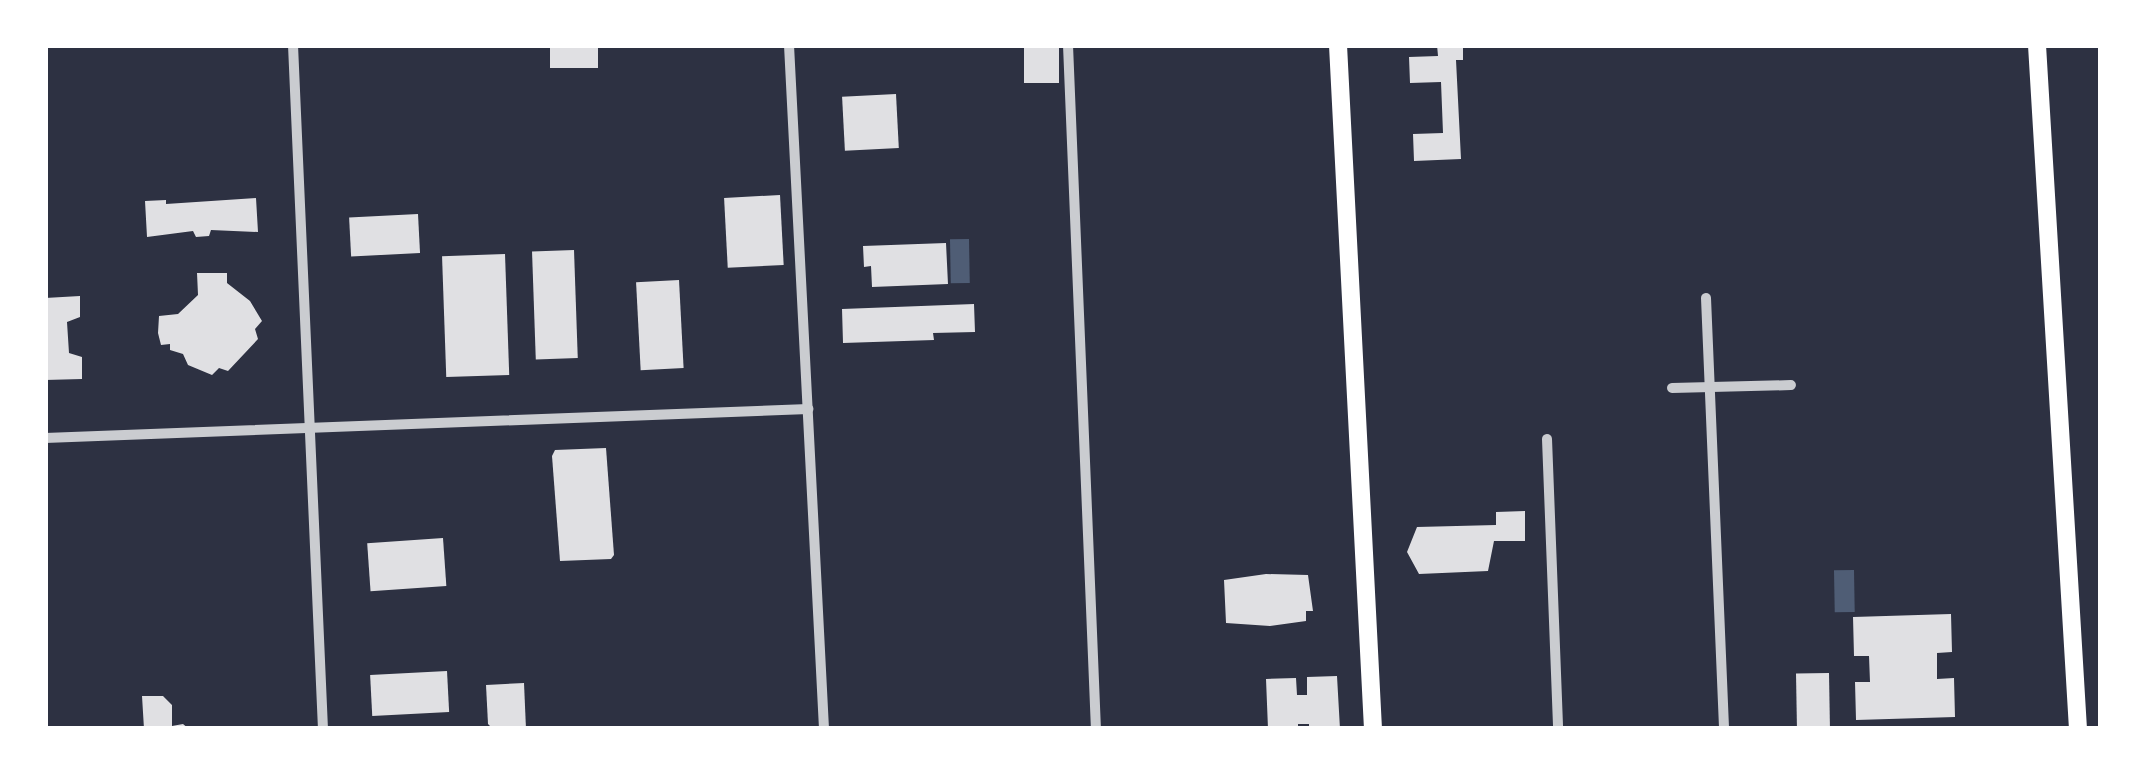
<!DOCTYPE html>
<html>
<head>
<meta charset="utf-8">
<style>
  body { margin:0 }
  #map { position:relative; width:2146px; height:774px; overflow:hidden; background:#2d3142; font-family:"Work Sans",sans-serif }
  div>[style] { position:absolute }
  .water>* { inset:0; background:#4f5d75; transform-origin:0 0 }
  .building>* { inset:0; background:#e0e0e3; transform-origin:0 0 }
  .minor>* { height:10px; margin:-5px; padding:0 5px; transform-origin:5px; border-radius:5px; background:#caccd0 }
  .primary>* { height:18px; margin:-9px; padding:0 9px; transform-origin:9px; border-radius:9px; background:#fff }
  span { translate:-50% -50%; white-space:nowrap; text-align:center; line-height:1.15; -webkit-text-stroke:8px #fff; paint-order:stroke }
  .frame { position:absolute; inset:0; border:48px solid #fff; pointer-events:none }
</style>
</head>
<body>
<div id="map">
  <div class="water">
    <div style="left:969px;top:239px;width:44px;height:19px;rotate:89deg"></div>
    <div style="left:1854px;top:570px;width:42px;height:20px;rotate:89deg"></div>
  </div>
  <div class="building">
    <div style="left:550px;top:45px;width:48px;height:23px"></div>
    <div style="left:1024px;top:45px;width:35px;height:38px"></div>
    <div style="clip-path:polygon(1437px 45px,1463px 45px,1463px 60px,1456px 60px,1461px 159px,1414px 161px,1413px 134px,1443px 133px,1441px 82px,1410px 83px,1409px 57px,1438px 56px)"></div>
    <div style="left:896px;top:94px;width:54px;height:54px;rotate:87deg"></div>
    <div style="left:780px;top:195px;width:70px;height:56px;rotate:87deg"></div>
    <div style="clip-path:polygon(256px 198px,258px 232px,211px 230px,209px 236px,196px 237px,193px 231px,147px 237px,145px 201px,166px 200px,166px 204px)"></div>
    <div style="left:418px;top:214px;width:39px;height:69px;rotate:87deg"></div>
    <div style="clip-path:polygon(946px 243px,948px 284px,872px 287px,871px 266px,864px 267px,863px 246px)"></div>
    <div style="left:574px;top:250px;width:108px;height:42px;rotate:88deg"></div>
    <div style="left:505px;top:254px;width:121px;height:63px;rotate:88deg"></div>
    <div style="clip-path:polygon(197px 273px,227px 273px,227px 283px,250px 301px,262px 321px,255px 329px,258px 339px,228px 371px,219px 368px,212px 375px,188px 365px,183px 354px,170px 350px,170px 344px,161px 345px,158px 333px,159px 316px,178px 314px,198px 295px)"></div>
    <div style="left:679px;top:280px;width:88px;height:43px;rotate:87deg"></div>
    <div style="clip-path:polygon(80px 296px,80px 317px,67px 322px,69px 353px,82px 357px,82px 379px,45px 380px,45px 298px)"></div>
    <div style="clip-path:polygon(974px 304px,975px 332px,933px 333px,934px 340px,843px 343px,842px 309px)"></div>
    <div style="clip-path:polygon(606px 448px,614px 555px,611px 559px,560px 561px,552px 456px,555px 450px)"></div>
    <div style="clip-path:polygon(1525px 511px,1525px 541px,1494px 541px,1488px 571px,1419px 574px,1407px 552px,1417px 527px,1496px 525px,1496px 512px)"></div>
    <div style="left:443px;top:538px;width:48px;height:76px;rotate:86deg"></div>
    <div style="clip-path:polygon(1266px 574px,1308px 575px,1313px 611px,1306px 611px,1306px 621px,1270px 626px,1226px 623px,1224px 580px)"></div>
    <div style="clip-path:polygon(1951px 614px,1952px 652px,1937px 653px,1937px 679px,1954px 678px,1955px 717px,1856px 720px,1855px 682px,1870px 682px,1869px 656px,1854px 656px,1853px 617px)"></div>
    <div style="left:447px;top:671px;width:41px;height:77px;rotate:87deg"></div>
    <div style="left:1829px;top:673px;width:56px;height:33px;rotate:89deg"></div>
    <div style="clip-path:polygon(1337px 676px,1340px 729px,1309px 729px,1309px 724px,1298px 724px,1298px 729px,1268px 729px,1266px 679px,1296px 678px,1297px 695px,1307px 695px,1307px 677px)"></div>
    <div style="clip-path:polygon(524px 683px,526px 729px,493px 729px,488px 724px,486px 685px)"></div>
    <div style="clip-path:polygon(142px 696px,163px 696px,172px 705px,172px 726px,183px 724px,189px 729px,144px 729px)"></div>
  </div>
  <div class="minor">
    <div style="left:293px;top:45px;width:685px;rotate:87.49deg"></div>
    <div style="left:789px;top:45px;width:685px;rotate:87.07deg"></div>
    <div style="left:1068px;top:45px;width:685px;rotate:87.66deg"></div>
    <div style="left:1706px;top:298px;width:431px;rotate:87.6deg"></div>
    <div style="left:1672px;top:388px;width:119px;rotate:-1.4deg"></div>
    <div style="left:45px;top:438px;width:764px;rotate:-2.18deg"></div>
    <div style="left:1547px;top:439px;width:290px;rotate:87.8deg"></div>
  </div>
  <div class="primary">
    <div style="left:1338px;top:45px;width:685px;rotate:87.07deg"></div>
    <div style="left:2037px;top:45px;width:685px;rotate:86.57deg"></div>
  </div>
  <div class="frame"></div>
</div>
</body>
</html>
